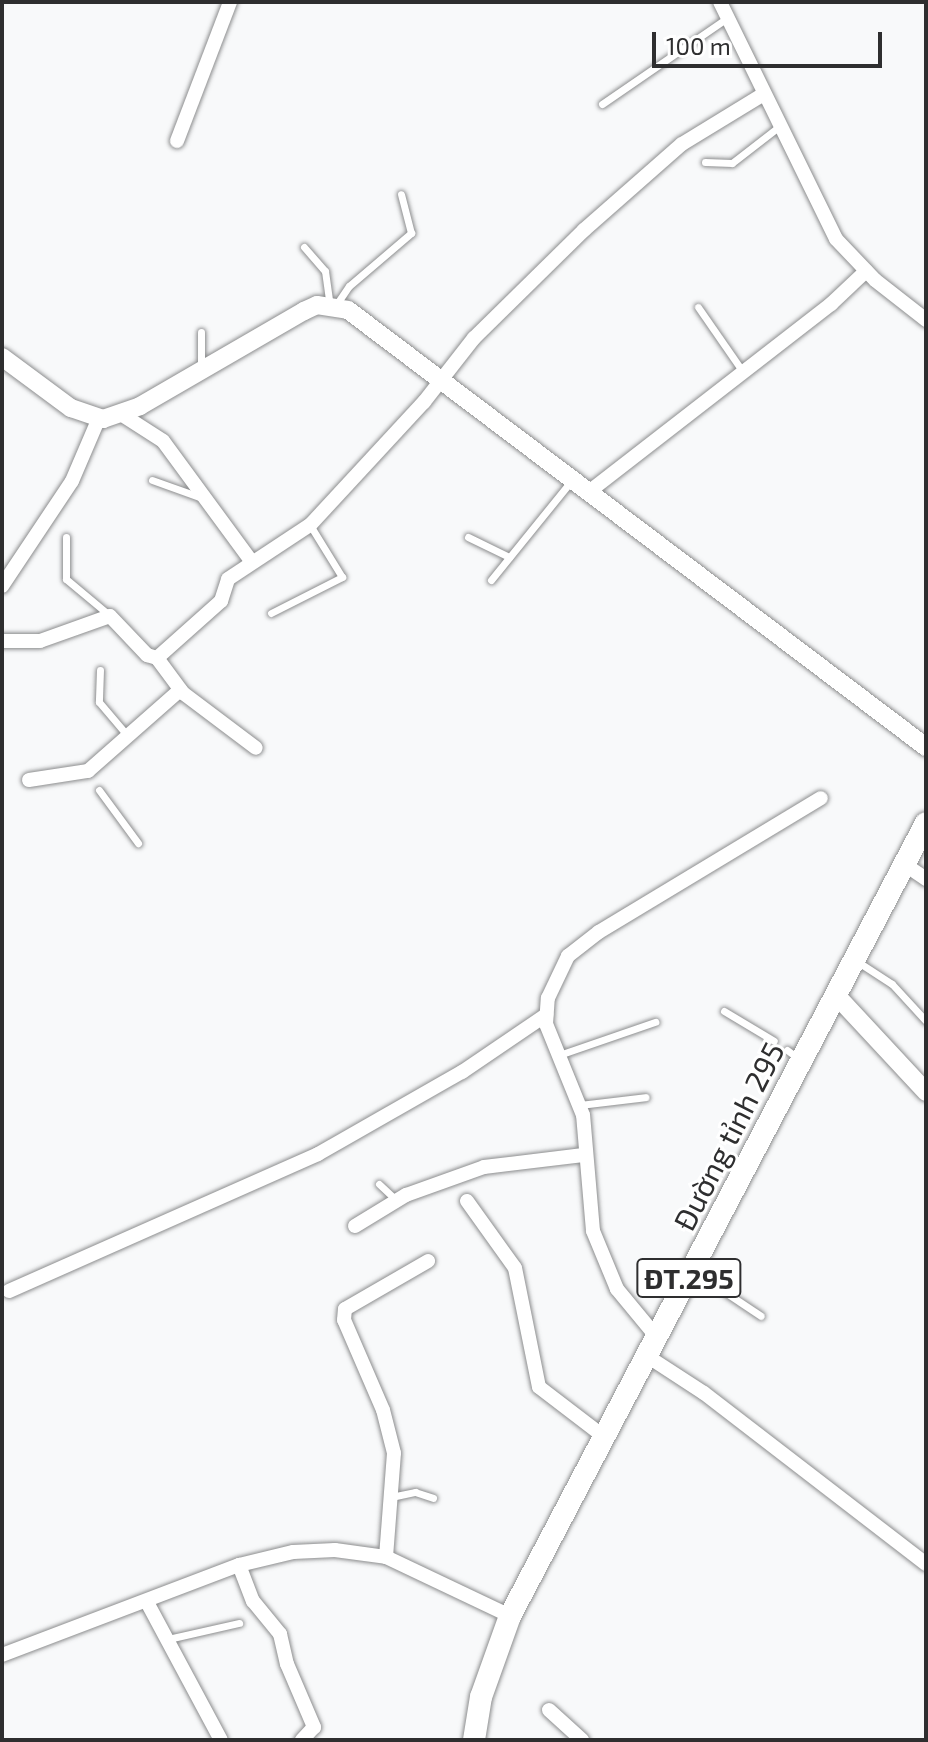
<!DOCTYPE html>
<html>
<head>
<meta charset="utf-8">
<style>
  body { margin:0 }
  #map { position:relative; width:928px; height:1742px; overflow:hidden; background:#f8f9fa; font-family:"Exo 2",sans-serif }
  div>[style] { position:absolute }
  .roads { filter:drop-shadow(0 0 2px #8c8d8e) drop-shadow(0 0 2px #8c8d8e) }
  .service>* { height:7px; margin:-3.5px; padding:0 3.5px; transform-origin:3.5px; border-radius:3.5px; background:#fff }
  .minor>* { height:14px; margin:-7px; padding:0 7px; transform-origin:7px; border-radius:7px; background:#fff }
  .tertiary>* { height:18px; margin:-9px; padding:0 9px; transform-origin:9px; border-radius:9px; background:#fff }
  .primary>* { height:22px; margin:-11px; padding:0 11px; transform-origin:11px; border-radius:11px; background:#fff }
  span { translate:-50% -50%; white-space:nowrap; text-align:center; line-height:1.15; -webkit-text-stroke:6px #fff; paint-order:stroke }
  .shield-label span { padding:2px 6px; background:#fff; border:2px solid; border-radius:6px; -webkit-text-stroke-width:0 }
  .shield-label { font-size:28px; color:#2e2e2f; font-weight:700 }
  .street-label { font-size:30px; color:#2e2e2f }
  .frame { position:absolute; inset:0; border:4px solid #2e2e2f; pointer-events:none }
  .scale { position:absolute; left:652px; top:32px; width:230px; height:36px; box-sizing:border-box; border:4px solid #2e2e2f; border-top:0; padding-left:10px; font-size:24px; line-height:28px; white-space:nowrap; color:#2e2e2f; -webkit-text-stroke:6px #fff; paint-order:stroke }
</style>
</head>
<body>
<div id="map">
  <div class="roads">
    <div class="service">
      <div style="left:602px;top:104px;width:152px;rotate:-34.5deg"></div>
      <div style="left:705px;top:162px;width:27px;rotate:2deg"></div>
      <div style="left:732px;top:163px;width:62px;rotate:-37.8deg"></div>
      <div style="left:304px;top:247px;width:32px;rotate:49deg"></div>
      <div style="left:325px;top:271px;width:34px;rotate:82deg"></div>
      <div style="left:336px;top:305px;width:23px;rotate:-56deg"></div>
      <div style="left:349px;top:286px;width:82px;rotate:-40.5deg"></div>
      <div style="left:411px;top:233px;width:40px;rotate:-104.4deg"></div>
      <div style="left:698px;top:307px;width:79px;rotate:55.3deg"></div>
      <div style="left:201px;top:332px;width:34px;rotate:90deg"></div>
      <div style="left:152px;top:480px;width:56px;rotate:19.7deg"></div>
      <div style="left:66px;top:537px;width:42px;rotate:90deg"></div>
      <div style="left:66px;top:579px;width:56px;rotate:39.9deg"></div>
      <div style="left:468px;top:537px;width:46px;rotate:26deg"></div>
      <div style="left:491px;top:580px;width:129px;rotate:-51deg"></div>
      <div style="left:271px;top:613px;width:80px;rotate:-26.9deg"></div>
      <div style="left:342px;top:577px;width:61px;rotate:-121.6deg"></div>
      <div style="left:100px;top:670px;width:32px;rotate:92deg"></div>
      <div style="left:99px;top:702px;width:43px;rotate:49.7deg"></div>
      <div style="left:99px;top:790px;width:66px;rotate:53.7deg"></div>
      <div style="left:855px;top:960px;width:44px;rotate:33deg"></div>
      <div style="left:892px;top:984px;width:50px;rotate:47.4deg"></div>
      <div style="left:724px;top:1011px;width:58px;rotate:31deg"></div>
      <div style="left:787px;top:1050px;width:15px;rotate:37deg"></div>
      <div style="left:559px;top:1055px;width:102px;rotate:-19deg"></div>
      <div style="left:579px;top:1105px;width:67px;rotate:-6.8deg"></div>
      <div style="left:379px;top:1184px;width:23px;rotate:43deg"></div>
      <div style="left:695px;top:1272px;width:79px;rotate:33.7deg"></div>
      <div style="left:391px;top:1497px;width:25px;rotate:-12deg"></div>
      <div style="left:415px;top:1492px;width:19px;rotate:18deg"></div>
      <div style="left:168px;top:1639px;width:73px;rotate:-12.7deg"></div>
    </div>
    <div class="minor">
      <div style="left:720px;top:2px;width:264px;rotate:63.9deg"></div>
      <div style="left:836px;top:239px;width:57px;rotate:46.4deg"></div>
      <div style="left:875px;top:280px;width:65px;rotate:38.1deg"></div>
      <div style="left:177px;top:141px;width:149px;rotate:-69.1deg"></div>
      <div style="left:121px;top:414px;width:50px;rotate:32.7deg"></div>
      <div style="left:163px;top:441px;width:150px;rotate:53.7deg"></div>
      <div style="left:590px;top:491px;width:305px;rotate:-37.8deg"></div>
      <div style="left:831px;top:304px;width:48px;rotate:-43.3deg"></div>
      <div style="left:2px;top:586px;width:126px;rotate:-56.3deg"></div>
      <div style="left:72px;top:481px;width:69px;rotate:-66.8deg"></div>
      <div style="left:2px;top:641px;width:38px"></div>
      <div style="left:40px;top:641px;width:74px;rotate:-19.7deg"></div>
      <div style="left:110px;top:616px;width:54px;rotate:46.5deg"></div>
      <div style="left:147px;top:655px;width:10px;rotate:17deg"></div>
      <div style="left:157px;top:658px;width:86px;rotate:-41.7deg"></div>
      <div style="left:221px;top:601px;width:23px;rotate:-72deg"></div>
      <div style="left:228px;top:579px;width:98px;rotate:-33.4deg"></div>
      <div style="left:310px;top:525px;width:168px;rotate:-47.2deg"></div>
      <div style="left:424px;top:402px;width:81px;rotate:-52deg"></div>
      <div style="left:474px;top:338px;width:154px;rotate:-44.5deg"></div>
      <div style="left:584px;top:230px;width:130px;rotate:-41.3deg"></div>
      <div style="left:682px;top:144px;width:96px;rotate:-31.4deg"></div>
      <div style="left:157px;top:658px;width:44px;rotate:53.4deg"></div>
      <div style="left:183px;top:693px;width:91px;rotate:37deg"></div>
      <div style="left:29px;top:780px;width:60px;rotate:-8.7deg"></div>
      <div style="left:88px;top:771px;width:123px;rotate:-41.4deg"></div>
      <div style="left:904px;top:864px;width:27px;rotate:34deg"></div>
      <div style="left:467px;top:1201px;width:82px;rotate:54.4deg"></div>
      <div style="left:515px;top:1268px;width:121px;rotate:78.6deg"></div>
      <div style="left:539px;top:1387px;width:81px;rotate:37.4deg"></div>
      <div style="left:355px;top:1226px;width:60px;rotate:-31.3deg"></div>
      <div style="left:406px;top:1195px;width:83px;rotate:-19.7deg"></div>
      <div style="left:484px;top:1167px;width:100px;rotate:-6.9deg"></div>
      <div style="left:9px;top:1291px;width:338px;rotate:-23.9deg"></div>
      <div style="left:318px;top:1154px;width:166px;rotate:-29.7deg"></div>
      <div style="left:462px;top:1072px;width:102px;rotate:-34.2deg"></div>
      <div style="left:655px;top:1335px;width:60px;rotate:-129.6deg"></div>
      <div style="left:617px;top:1289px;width:63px;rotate:-112.5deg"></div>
      <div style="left:593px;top:1231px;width:116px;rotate:-94.9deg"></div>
      <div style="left:583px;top:1115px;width:98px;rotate:-112.1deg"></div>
      <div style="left:546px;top:1024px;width:26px;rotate:-86deg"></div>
      <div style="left:548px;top:998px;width:47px;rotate:-64.5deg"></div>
      <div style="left:568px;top:956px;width:39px;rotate:-38deg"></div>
      <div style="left:599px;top:932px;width:259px;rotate:-31.1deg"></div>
      <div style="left:647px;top:1356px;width:68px;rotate:33deg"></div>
      <div style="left:704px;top:1393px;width:280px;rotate:37.6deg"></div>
      <div style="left:386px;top:1557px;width:104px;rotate:-85.6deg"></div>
      <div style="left:394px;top:1453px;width:44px;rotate:-104.3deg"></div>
      <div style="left:383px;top:1410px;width:98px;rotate:-113.4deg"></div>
      <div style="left:344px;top:1320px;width:11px;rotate:-85deg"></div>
      <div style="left:345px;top:1309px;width:96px;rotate:-30deg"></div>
      <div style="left:239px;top:1565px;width:39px;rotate:69deg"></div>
      <div style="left:253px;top:1601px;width:43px;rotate:50.7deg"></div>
      <div style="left:280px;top:1634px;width:31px;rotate:77deg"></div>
      <div style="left:287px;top:1664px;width:69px;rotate:66.8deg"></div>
      <div style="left:314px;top:1727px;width:18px;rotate:133deg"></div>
      <div style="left:148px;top:1604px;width:154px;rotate:61.8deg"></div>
      <div style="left:2px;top:1655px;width:254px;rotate:-20.8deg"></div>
      <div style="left:239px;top:1565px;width:56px;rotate:-13.5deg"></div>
      <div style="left:293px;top:1552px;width:42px;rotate:-2.7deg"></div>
      <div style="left:335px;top:1550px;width:51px;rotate:7.8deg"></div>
      <div style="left:386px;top:1557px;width:137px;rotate:25.4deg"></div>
      <div style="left:549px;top:1710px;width:45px;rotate:42.3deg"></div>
    </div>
    <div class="tertiary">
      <div style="left:2px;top:357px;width:86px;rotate:36.5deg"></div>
      <div style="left:71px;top:408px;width:34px;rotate:19deg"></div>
      <div style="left:103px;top:419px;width:39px;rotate:-19deg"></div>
      <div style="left:140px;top:406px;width:190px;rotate:-30.1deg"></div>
      <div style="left:304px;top:311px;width:14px;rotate:-25deg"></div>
      <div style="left:317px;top:305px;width:31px;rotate:9deg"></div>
      <div style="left:348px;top:310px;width:725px;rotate:37.09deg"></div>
      <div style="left:835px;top:994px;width:134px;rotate:47.1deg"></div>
    </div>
    <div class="primary">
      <div style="left:474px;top:1740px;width:44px;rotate:-80.8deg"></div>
      <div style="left:481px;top:1697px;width:86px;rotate:-70.3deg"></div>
      <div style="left:510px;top:1616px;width:895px;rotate:-62.32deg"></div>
    </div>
  </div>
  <div class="shield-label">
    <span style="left:689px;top:1278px">ĐT.295</span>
  </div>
  <div class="street-label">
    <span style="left:728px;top:1136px;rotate:-63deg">Đường tỉnh 295</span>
  </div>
  <div class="frame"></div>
  <div class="scale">100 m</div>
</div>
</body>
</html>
